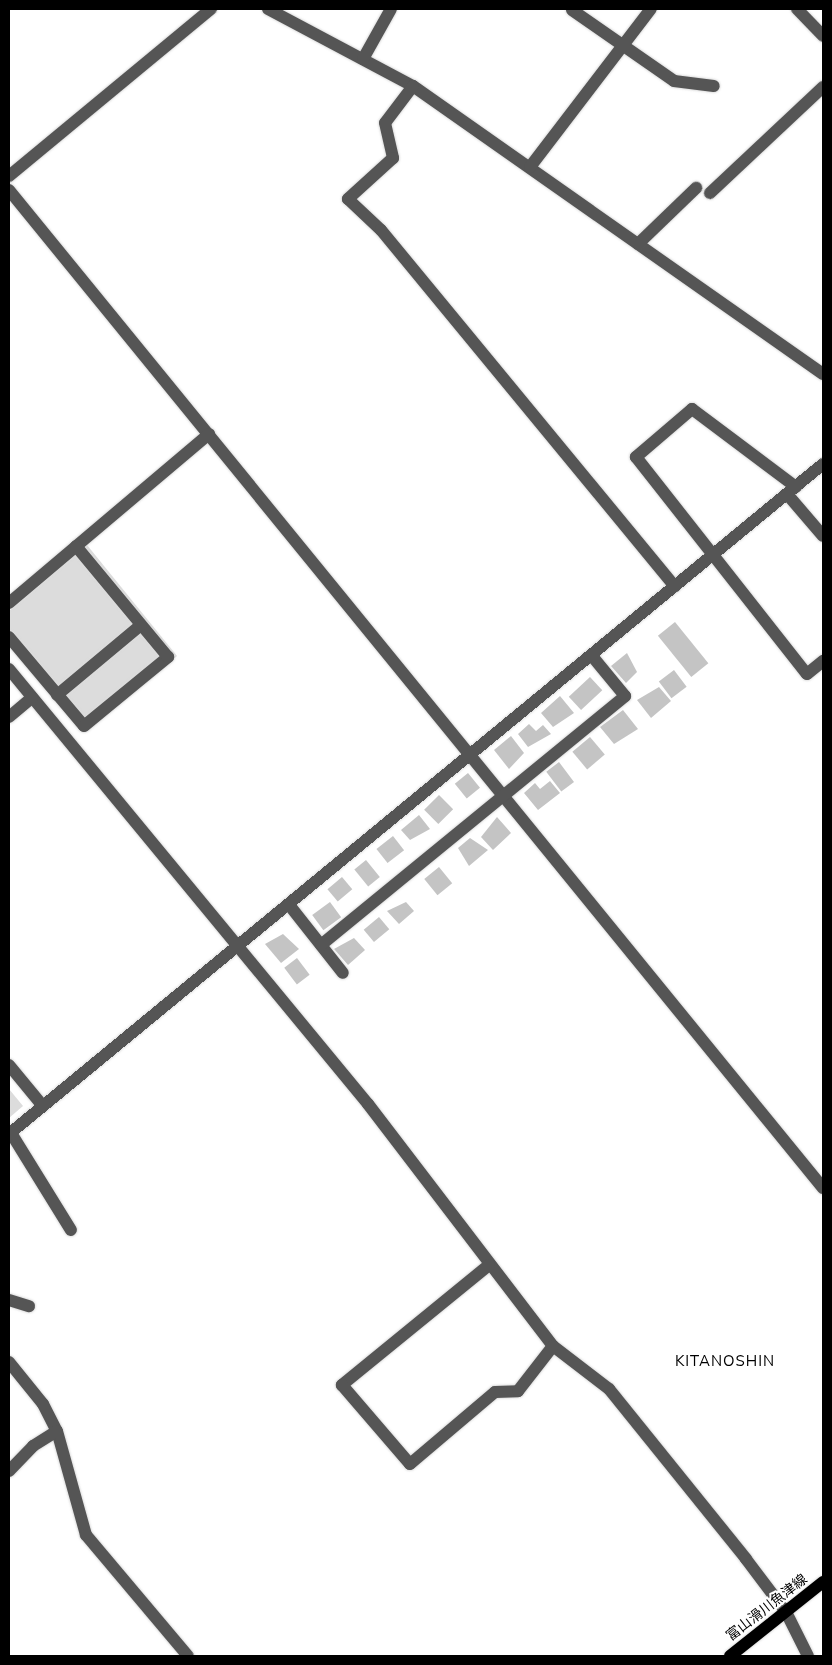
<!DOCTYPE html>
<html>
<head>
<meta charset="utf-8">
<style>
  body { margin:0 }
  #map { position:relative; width:832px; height:1665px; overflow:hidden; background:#fff; font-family:"Nunito Sans","Noto Sans JP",sans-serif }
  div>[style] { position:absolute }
  .green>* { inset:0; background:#dcdcdc }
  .building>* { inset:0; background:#c4c4c4; transform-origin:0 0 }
  .roads { filter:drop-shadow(0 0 1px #dbdbdb) drop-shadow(0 0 1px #dbdbdb) }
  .minor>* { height:12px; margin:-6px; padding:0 6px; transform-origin:6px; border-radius:6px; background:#555 }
  .major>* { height:12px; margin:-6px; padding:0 6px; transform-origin:6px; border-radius:6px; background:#000 }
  span { translate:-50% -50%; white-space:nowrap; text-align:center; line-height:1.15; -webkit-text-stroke:4px #fff; paint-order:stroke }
  .street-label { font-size:14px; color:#000 }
  .neighbourhood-label { font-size:15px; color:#000; letter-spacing:1px }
  .frame { position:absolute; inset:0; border:10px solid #000; pointer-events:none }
</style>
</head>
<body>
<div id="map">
  <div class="green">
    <div style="clip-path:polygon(87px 545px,177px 656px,84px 732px,9px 643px,9px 611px)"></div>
    <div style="clip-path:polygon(9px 1089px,23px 1106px,9px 1118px)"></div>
  </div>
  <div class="building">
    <div style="left:675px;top:622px;width:53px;height:22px;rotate:51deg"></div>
    <div style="clip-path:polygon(627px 653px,637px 672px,626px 683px,611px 666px)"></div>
    <div style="left:674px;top:670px;width:21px;height:19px;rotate:53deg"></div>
    <div style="left:590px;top:677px;width:18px;height:29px;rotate:47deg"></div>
    <div style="clip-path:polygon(659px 687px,671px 701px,651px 718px,637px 700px)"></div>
    <div style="clip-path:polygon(560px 696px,574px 713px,553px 727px,541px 713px)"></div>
    <div style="clip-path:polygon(623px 710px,638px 729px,614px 744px,600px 727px)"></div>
    <div style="clip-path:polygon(529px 724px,536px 731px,543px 725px,551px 734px,528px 747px,518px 734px)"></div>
    <div style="clip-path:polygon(511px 736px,524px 753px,509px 769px,494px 750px)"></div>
    <div style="left:590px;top:737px;width:23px;height:23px;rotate:50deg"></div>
    <div style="left:559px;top:762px;width:25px;height:16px;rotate:53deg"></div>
    <div style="left:468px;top:773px;width:19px;height:17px;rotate:51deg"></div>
    <div style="clip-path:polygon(550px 781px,560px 793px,538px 810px,524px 793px,535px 783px,540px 789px)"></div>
    <div style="left:439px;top:795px;width:20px;height:21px;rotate:45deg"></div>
    <div style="clip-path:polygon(419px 815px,430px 829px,410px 840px,401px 830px)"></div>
    <div style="clip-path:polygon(497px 817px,511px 833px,493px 850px,481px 837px)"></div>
    <div style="left:393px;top:836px;width:18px;height:21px;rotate:52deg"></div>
    <div style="clip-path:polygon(470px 838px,488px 850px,469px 866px,458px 848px)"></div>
    <div style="left:366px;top:860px;width:22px;height:15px;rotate:51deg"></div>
    <div style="left:439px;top:867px;width:21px;height:19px;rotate:51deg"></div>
    <div style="left:342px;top:877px;width:16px;height:19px;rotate:50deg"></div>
    <div style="left:330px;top:902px;width:19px;height:22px;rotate:54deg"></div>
    <div style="clip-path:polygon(406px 902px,414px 911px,399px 924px,387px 911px)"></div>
    <div style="left:379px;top:917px;width:16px;height:20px;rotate:50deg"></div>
    <div style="clip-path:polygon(283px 934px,299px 949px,281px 963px,265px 944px)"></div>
    <div style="clip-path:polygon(354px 938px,365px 950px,348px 965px,334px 949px)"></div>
    <div style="left:297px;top:958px;width:21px;height:16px;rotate:53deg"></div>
  </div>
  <div class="roads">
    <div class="minor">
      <div style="left:268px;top:9px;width:164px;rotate:28deg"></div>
      <div style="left:413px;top:86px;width:501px;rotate:35.09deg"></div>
      <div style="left:797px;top:9px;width:37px;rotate:46deg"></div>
      <div style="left:572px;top:10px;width:124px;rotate:34.8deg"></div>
      <div style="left:674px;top:81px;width:40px;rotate:7.1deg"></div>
      <div style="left:363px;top:59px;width:57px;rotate:-60.8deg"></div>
      <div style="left:413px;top:86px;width:46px;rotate:127.1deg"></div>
      <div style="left:385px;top:123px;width:36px;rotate:77deg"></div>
      <div style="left:393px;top:158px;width:61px;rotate:137.7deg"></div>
      <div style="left:348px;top:199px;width:45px;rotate:43.2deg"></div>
      <div style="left:381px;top:230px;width:462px;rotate:50.5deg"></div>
      <div style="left:530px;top:167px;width:199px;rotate:-52.6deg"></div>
      <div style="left:9px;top:176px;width:262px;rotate:-39.6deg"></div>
      <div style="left:9px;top:190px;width:1288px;rotate:50.8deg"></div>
      <div style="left:710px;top:193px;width:155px;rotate:-43.2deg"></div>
      <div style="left:638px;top:244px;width:81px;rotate:-44deg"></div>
      <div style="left:796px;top:487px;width:130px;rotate:-143.1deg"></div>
      <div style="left:692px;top:409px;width:74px;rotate:139.4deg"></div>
      <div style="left:636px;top:457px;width:276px;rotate:51.8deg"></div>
      <div style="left:807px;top:674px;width:21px;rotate:-39deg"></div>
      <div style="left:787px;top:494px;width:55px;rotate:49.4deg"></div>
      <div style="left:9px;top:603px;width:262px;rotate:-40.2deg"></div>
      <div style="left:9px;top:637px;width:116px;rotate:49.9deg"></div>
      <div style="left:84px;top:726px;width:109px;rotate:-39.4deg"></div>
      <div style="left:168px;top:657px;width:144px;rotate:-129.7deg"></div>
      <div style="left:9px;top:669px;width:564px;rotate:50.47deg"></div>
      <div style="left:368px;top:1104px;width:305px;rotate:52.6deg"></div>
      <div style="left:553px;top:1346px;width:71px;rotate:37.5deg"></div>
      <div style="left:609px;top:1389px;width:218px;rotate:51.1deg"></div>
      <div style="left:746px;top:1559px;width:66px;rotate:53deg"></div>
      <div style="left:786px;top:1612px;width:49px;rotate:63.4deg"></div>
      <div style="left:57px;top:695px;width:109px;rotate:-39.8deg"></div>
      <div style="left:9px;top:717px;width:30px;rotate:-40deg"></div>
      <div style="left:290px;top:906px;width:85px;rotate:51.7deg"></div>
      <div style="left:321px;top:945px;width:393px;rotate:-39.3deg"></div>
      <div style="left:625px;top:696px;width:52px;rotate:-129.5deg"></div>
      <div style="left:9px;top:1065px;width:52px;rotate:50.5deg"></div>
      <div style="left:11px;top:1133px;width:114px;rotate:58.3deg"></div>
      <div style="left:9px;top:1134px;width:1054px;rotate:-39.46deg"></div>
      <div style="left:489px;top:1265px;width:190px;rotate:140.8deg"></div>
      <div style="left:342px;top:1385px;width:104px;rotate:49.3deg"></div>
      <div style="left:410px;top:1464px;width:111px;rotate:-40.3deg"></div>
      <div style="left:495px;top:1392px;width:23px;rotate:-2deg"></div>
      <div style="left:518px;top:1391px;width:57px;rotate:-52.1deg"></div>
      <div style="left:9px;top:1300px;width:21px;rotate:17deg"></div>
      <div style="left:9px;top:1362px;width:54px;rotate:51deg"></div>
      <div style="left:43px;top:1404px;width:30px;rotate:63deg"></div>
      <div style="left:57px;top:1431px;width:108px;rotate:74.4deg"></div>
      <div style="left:86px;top:1535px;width:158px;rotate:49.9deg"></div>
      <div style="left:9px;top:1471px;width:35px;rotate:-46deg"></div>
      <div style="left:33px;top:1446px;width:28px;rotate:-32deg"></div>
    </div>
    <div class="major">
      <div style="left:730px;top:1656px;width:119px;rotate:-38.5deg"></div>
    </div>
  </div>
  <div class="street-label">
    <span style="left:767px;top:1608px;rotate:-38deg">富山滑川魚津線</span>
  </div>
  <div class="neighbourhood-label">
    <span style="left:725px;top:1362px">KITANOSHIN</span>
  </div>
  <div class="frame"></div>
</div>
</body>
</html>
